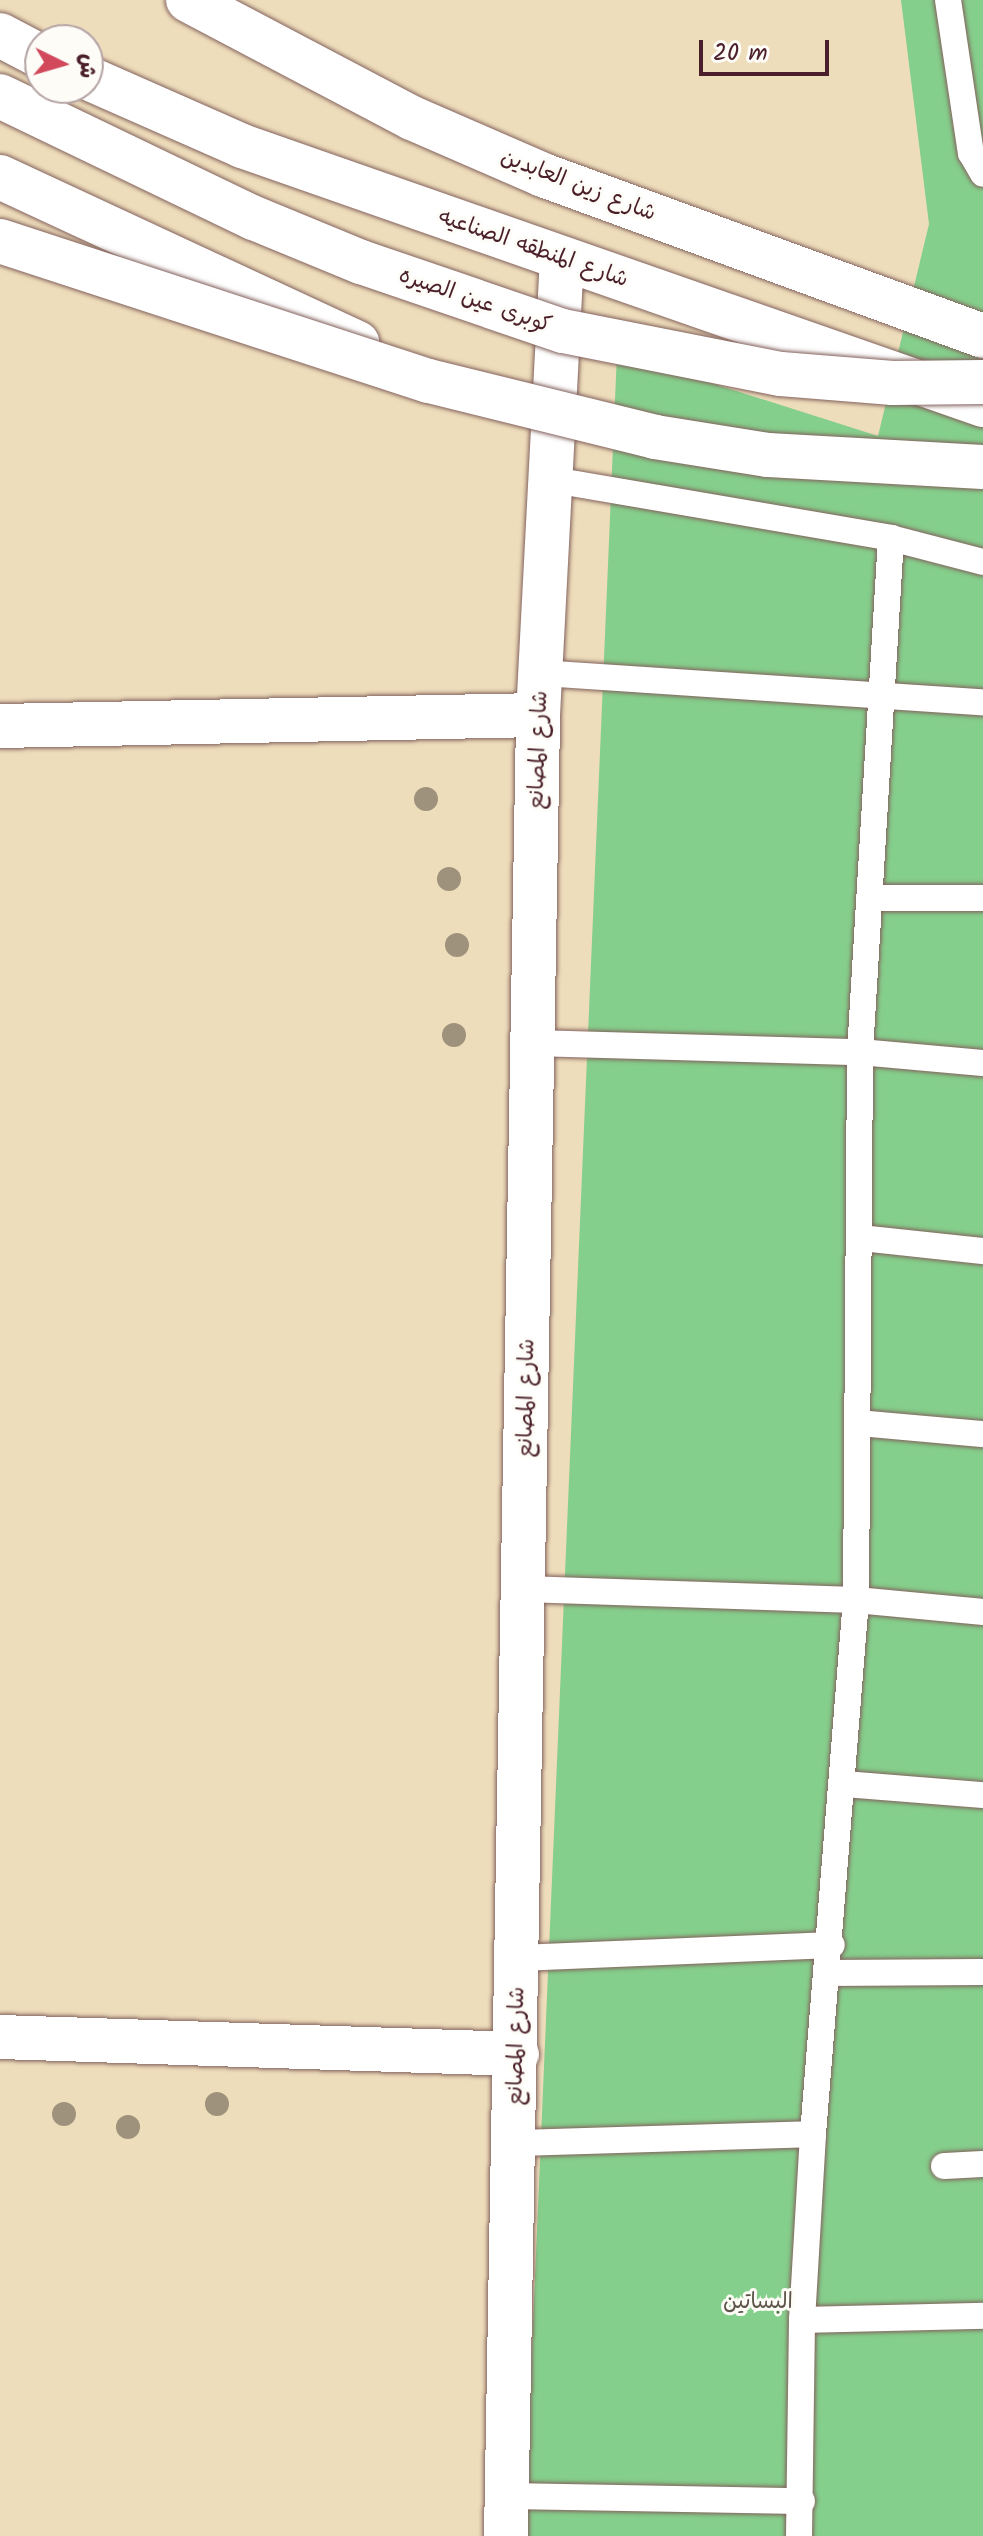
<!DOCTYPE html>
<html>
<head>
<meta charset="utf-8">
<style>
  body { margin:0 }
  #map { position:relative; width:983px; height:2536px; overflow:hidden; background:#edb; font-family:Kalam,"Playpen Sans Arabic",sans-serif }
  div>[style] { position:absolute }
  .green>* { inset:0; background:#85cf8c }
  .roads { filter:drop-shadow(0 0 2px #83625d) drop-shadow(0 0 2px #83625d) }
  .service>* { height:26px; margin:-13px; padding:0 13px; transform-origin:13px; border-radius:13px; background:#fff }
  .minor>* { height:44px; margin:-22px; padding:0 22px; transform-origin:22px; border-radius:22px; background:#fff }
  .tertiary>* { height:44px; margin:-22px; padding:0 22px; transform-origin:22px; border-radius:22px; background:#fff }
  .motorway>* { height:44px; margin:-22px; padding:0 22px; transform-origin:22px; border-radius:22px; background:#fff }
  .bridges { filter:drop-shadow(0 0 2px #83625d) drop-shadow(0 0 2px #83625d) }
  .motorway-bridge>* { height:44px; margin:-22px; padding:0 22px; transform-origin:22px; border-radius:22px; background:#fff }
  .trees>* { width:24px; height:24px; margin:-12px; border-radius:50%; background:#9e927c }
  span { translate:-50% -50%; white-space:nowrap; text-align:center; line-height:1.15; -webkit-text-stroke:6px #fdfcf7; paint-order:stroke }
  .street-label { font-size:22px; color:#4a1f2b }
  .park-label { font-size:22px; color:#5c5448 }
  .north { position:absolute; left:24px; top:24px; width:80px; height:80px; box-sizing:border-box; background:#fdfcf7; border:2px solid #b5a4a5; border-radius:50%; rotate:95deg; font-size:22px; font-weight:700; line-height:32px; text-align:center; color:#4a1f2b }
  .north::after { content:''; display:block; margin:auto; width:28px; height:36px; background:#d1495b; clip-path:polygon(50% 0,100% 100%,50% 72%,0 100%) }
  .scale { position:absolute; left:699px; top:40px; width:130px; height:36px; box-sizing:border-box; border:4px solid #4a1f2b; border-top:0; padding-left:10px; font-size:24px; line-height:28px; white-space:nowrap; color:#4a1f2b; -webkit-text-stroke:6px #fdfcf7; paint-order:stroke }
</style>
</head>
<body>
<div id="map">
  <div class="green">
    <div style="clip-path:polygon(901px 0,983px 0,983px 2536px,524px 2536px,617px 353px,878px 436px,929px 224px)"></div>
  </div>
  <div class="roads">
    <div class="service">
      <div style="left:948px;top:0;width:155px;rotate:81.5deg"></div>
      <div style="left:971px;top:153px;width:24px;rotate:60deg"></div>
      <div style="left:553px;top:480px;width:343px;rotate:9.7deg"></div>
      <div style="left:891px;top:538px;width:95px;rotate:14.6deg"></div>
      <div style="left:541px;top:673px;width:443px;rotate:3.8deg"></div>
      <div style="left:870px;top:898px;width:113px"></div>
      <div style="left:533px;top:1043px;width:327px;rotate:1.6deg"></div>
      <div style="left:860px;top:1052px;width:123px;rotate:5.1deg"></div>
      <div style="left:861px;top:1238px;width:123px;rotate:6.1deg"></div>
      <div style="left:859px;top:1423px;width:124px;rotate:5.1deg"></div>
      <div style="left:524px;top:1589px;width:332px;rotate:1.9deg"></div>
      <div style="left:856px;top:1600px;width:128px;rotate:5.4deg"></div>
      <div style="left:845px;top:1784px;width:138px;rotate:4.6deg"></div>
      <div style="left:519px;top:1958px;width:313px;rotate:-2.4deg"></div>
      <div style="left:826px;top:1973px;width:157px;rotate:-0.4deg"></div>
      <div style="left:515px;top:2143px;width:298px;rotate:-1.7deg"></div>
      <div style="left:944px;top:2166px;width:39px;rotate:-3deg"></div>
      <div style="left:802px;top:2320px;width:181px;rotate:-1.3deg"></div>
      <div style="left:507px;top:2496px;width:295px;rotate:1deg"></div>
      <div style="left:799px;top:2536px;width:216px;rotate:-89.2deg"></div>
      <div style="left:802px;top:2320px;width:186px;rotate:-86.6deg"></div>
      <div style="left:813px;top:2134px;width:536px;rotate:-85.4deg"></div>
      <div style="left:856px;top:1600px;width:548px;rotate:-89.58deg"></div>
      <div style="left:860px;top:1052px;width:515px;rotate:-86.55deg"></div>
    </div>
    <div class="minor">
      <div style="left:188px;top:0;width:253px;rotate:27.8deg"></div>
      <div style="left:412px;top:118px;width:143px;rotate:23.5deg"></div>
      <div style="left:543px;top:175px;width:469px;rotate:20.1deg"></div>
      <div style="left:0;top:726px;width:538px;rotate:-1.17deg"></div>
      <div style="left:0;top:2037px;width:517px;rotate:1.88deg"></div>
    </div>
    <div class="tertiary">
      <div style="left:0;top:35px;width:45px;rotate:27.7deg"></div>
      <div style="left:88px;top:78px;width:168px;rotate:23.8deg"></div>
      <div style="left:242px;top:146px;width:785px;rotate:19.27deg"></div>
      <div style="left:506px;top:2536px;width:1821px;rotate:-88.99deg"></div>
      <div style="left:538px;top:715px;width:456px;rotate:-87deg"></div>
    </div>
    <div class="motorway">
      <div style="left:0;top:177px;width:394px;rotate:24.9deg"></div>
    </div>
  </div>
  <div class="bridges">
    <div class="motorway-bridge">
      <div style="left:0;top:96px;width:282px;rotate:25.7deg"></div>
      <div style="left:254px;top:218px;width:116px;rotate:22.4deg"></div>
      <div style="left:361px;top:262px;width:213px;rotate:18.9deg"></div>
      <div style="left:563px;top:331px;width:222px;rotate:11.2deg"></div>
      <div style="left:781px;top:374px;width:112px;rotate:4.6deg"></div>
      <div style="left:893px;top:383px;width:90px;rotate:-0.6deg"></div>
      <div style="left:0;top:241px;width:451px;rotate:18.1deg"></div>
      <div style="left:429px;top:381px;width:233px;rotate:13.9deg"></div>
      <div style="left:655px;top:437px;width:114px;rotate:9.1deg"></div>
      <div style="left:768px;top:455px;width:215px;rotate:3.2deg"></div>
    </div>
  </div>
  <div class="trees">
    <div style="left:426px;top:799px"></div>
    <div style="left:449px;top:879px"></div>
    <div style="left:457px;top:945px"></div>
    <div style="left:454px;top:1035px"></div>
    <div style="left:217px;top:2104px"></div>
    <div style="left:64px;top:2114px"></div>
    <div style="left:128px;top:2127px"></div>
  </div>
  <div class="street-label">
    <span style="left:578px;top:186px;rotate:21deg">شارع زين العابدين</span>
    <span style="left:533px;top:249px;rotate:19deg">شارع المنطقه الصناعيه</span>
    <span style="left:475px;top:301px;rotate:19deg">كوبرى عين الصيره</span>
    <span style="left:539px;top:750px;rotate:-88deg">شارع المصانع</span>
    <span style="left:527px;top:1398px;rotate:-89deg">شارع المصانع</span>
    <span style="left:517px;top:2046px;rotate:-89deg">شارع المصانع</span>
  </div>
  <div class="park-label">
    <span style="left:758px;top:2303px">البساتين</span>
  </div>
  <div class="north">ش</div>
  <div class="scale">20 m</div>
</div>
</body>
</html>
